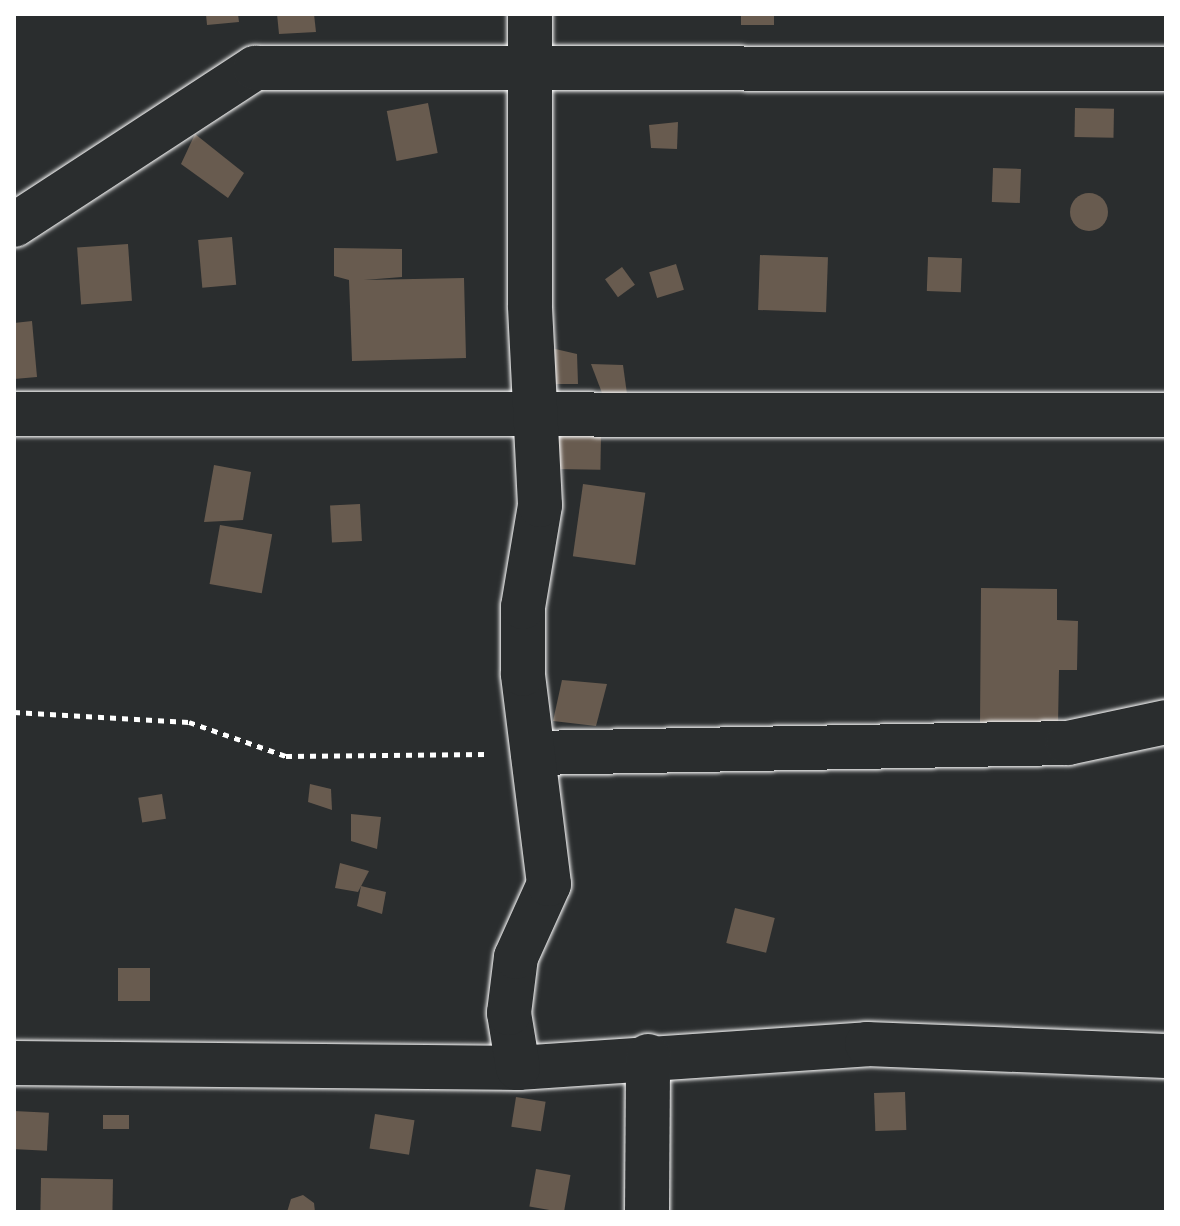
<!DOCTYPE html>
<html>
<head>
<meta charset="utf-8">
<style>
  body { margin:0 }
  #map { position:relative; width:1180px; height:1226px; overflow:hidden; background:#2a2d2e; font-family:"Gochi Hand",sans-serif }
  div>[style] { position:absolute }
  .building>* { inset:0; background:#685b4f; transform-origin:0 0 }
  .round { border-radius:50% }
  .path>* { height:5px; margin-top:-2.5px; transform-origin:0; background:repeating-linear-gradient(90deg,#fff 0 6px,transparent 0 12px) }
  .roads { filter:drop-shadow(0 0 2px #fff) drop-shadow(0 0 2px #fff) }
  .minor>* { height:44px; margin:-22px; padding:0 22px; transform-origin:22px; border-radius:22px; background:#2a2d2e }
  span { translate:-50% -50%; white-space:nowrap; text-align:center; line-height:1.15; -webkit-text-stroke:6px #2a2d2e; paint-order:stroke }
  .frame { position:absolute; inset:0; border:16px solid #fff; pointer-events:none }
</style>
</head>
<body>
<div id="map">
  <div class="building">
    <div style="clip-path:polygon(206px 14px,238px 14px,239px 22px,207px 25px)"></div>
    <div style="clip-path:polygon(277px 14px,314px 14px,316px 32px,279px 34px)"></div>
    <div style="left:741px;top:14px;width:33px;height:11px"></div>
    <div style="left:428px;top:103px;width:51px;height:42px;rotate:79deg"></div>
    <div style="left:1075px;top:108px;width:39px;height:29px;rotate:1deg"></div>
    <div style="clip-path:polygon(678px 122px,677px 149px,651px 148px,649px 125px)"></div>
    <div style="clip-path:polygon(195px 134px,244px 173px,228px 198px,181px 164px)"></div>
    <div style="left:993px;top:168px;width:28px;height:34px;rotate:2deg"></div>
    <div class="round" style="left:1070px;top:193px;width:38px;height:38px"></div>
    <div style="left:232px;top:237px;width:48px;height:34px;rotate:85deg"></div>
    <div style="left:128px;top:244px;width:57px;height:51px;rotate:86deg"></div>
    <div style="clip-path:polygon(334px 248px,402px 249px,402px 277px,364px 280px,464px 278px,466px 358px,352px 361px,349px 280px,334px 276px)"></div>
    <div style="left:760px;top:255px;width:68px;height:55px;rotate:2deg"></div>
    <div style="left:928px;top:257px;width:34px;height:34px;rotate:2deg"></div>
    <div style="left:676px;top:264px;width:27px;height:28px;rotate:73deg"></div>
    <div style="left:622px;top:267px;width:22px;height:21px;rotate:54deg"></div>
    <div style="clip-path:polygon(32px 321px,37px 377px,14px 379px,14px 323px)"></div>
    <div style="clip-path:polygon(551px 348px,577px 354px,578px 384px,553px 384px)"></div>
    <div style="clip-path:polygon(591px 364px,623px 365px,627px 394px,602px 393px)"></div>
    <div style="left:555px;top:435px;width:46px;height:34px;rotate:1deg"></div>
    <div style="clip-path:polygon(214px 465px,251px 472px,243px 520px,204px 522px)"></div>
    <div style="left:583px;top:484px;width:63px;height:73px;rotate:8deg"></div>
    <div style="left:360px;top:504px;width:37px;height:30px;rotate:87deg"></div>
    <div style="left:220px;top:525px;width:53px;height:60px;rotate:10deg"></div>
    <div style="clip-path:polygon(981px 588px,1057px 589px,1057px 620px,1078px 621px,1077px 670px,1059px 670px,1058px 725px,980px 725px)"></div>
    <div style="clip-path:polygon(562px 680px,607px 684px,596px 726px,553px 721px)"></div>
    <div style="clip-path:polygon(310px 784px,331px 789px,332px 810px,308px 802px)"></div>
    <div style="left:162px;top:794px;width:25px;height:24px;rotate:81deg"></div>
    <div style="clip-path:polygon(351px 814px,381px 817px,377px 849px,351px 841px)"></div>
    <div style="clip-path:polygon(340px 863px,369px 871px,358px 892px,335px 888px)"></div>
    <div style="clip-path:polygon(361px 886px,386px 892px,382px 914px,357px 906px)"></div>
    <div style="left:735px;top:908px;width:41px;height:36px;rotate:14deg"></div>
    <div style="left:118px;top:968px;width:32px;height:33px"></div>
    <div style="left:905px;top:1092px;width:38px;height:31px;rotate:88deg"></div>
    <div style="left:516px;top:1097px;width:30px;height:30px;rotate:9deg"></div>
    <div style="left:14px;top:1111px;width:35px;height:38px;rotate:3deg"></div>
    <div style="left:375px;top:1114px;width:40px;height:35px;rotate:9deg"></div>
    <div style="left:103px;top:1115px;width:26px;height:14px"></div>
    <div style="left:536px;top:1169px;width:35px;height:38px;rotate:10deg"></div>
    <div style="left:41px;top:1178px;width:72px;height:34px;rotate:1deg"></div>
    <div style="clip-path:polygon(303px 1195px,314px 1203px,315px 1212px,287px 1212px,291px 1199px)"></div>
  </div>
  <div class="path">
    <div style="left:14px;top:712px;width:175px;rotate:3.3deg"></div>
    <div style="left:189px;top:722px;width:103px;rotate:19.3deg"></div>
    <div style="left:286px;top:756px;width:201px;rotate:-0.6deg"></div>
  </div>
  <div class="roads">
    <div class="minor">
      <div style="left:14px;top:225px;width:288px;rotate:-33.1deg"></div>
      <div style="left:255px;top:68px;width:911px;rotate:0.06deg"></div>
      <div style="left:14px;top:414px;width:1152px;rotate:0.05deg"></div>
      <div style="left:533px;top:753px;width:535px;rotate:-1.07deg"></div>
      <div style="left:1068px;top:743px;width:100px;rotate:-12.1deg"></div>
      <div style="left:14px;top:1063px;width:504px;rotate:0.57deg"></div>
      <div style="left:518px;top:1068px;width:350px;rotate:-3.9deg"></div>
      <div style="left:867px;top:1044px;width:299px;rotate:2.3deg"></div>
      <div style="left:518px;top:1068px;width:56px;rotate:-99.3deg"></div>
      <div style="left:509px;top:1013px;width:56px;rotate:-82.9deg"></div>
      <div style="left:516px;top:957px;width:80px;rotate:-65.7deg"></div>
      <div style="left:549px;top:884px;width:212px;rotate:-97.1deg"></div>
      <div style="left:523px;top:674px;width:67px;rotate:-90deg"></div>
      <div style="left:523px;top:607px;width:103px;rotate:-80.5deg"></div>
      <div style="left:540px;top:505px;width:200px;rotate:-92.9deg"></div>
      <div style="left:530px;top:305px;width:291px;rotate:-90deg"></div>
      <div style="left:647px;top:1212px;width:156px;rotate:-89.6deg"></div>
    </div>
  </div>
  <div class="frame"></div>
</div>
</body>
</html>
